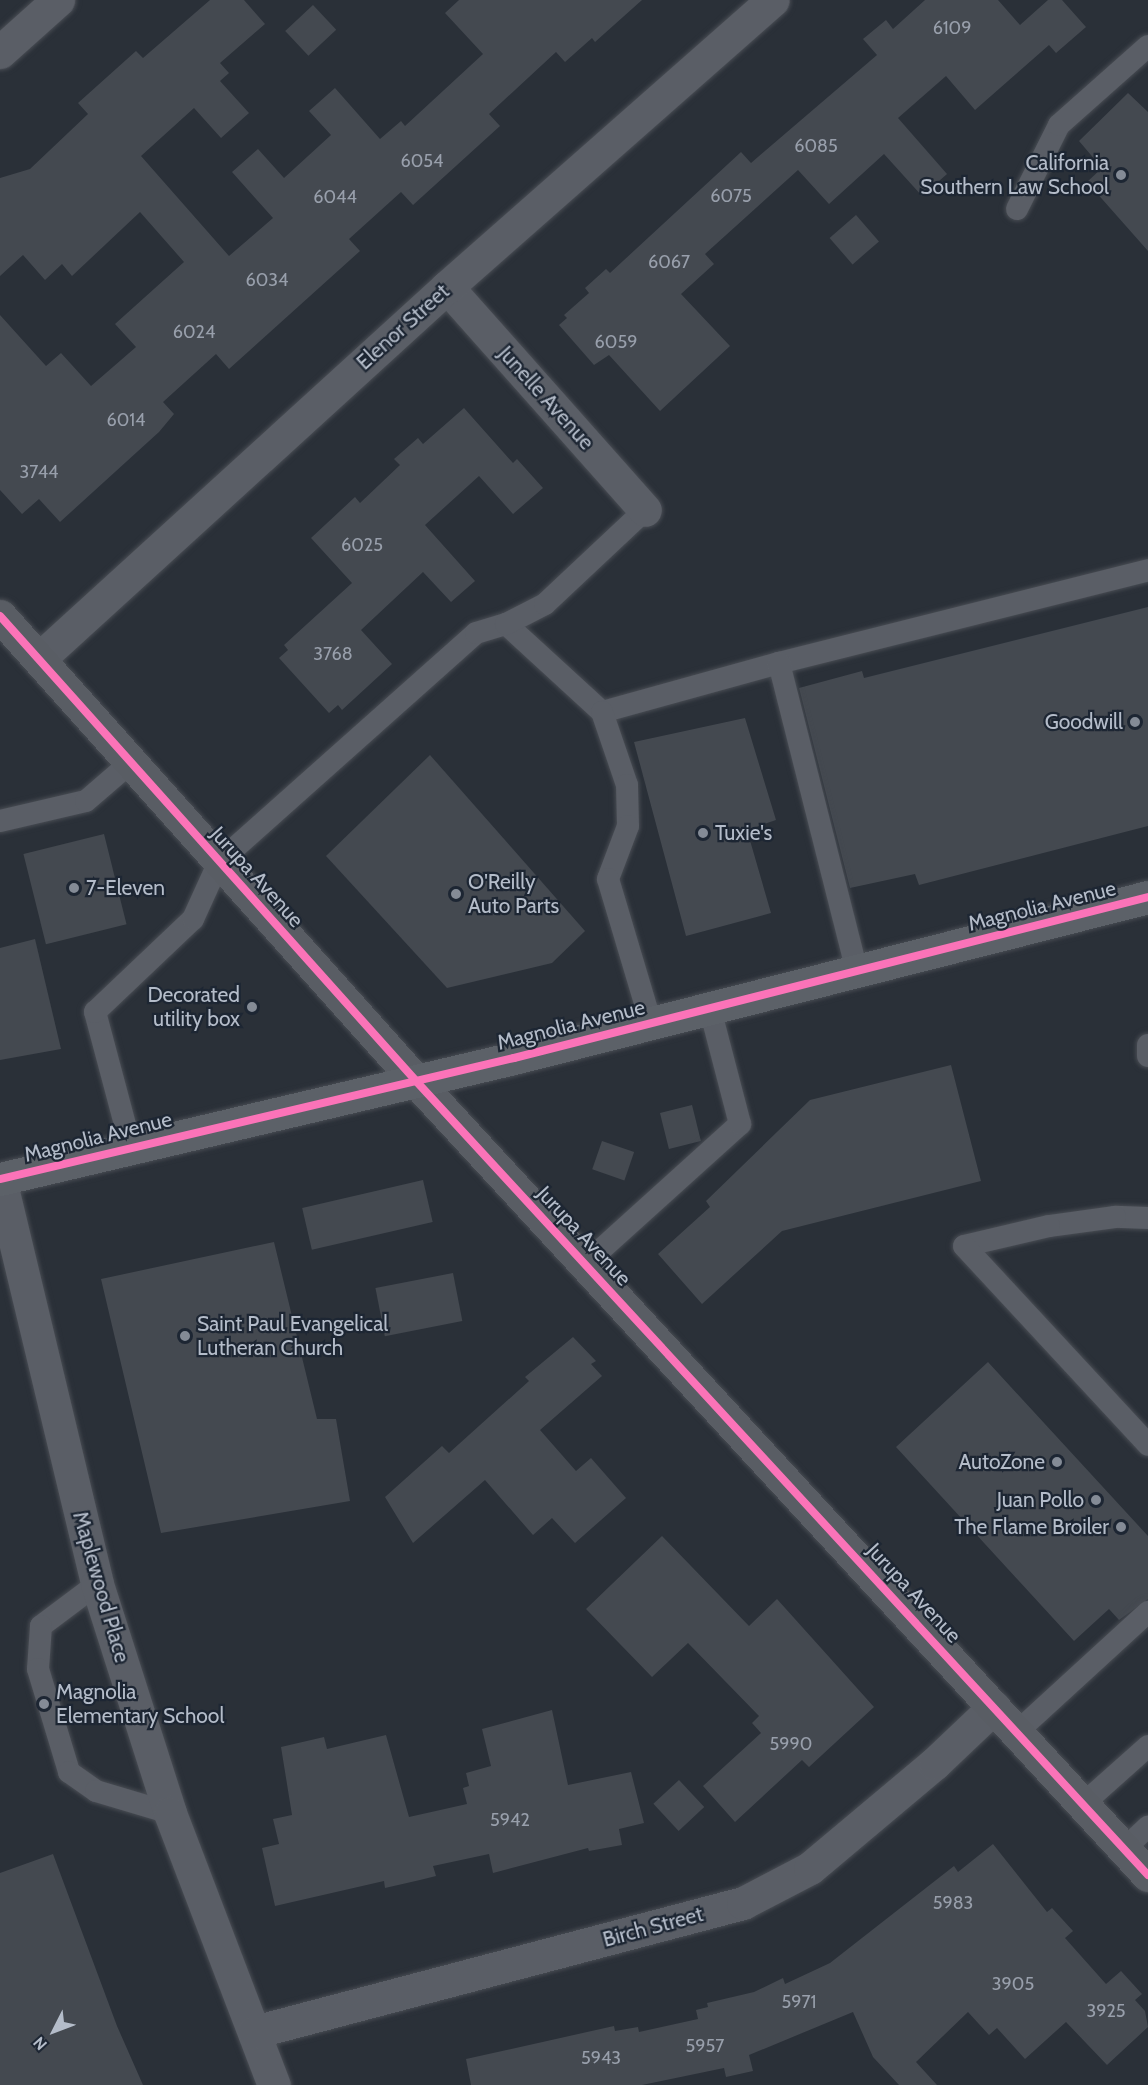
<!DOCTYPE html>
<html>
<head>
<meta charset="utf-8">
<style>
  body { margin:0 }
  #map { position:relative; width:1148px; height:2085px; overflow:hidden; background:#2a3038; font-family:Cabin,sans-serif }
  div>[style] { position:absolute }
  .building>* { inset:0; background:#444950; transform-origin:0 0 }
  .roads { filter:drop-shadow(0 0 2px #484c53) drop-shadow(0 0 2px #484c53) }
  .service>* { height:22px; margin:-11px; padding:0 11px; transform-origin:11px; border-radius:11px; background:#5a5e66 }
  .minor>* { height:33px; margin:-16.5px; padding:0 16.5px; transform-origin:16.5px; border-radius:16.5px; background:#5a5e66 }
  .secondary>* { height:33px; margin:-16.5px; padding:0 16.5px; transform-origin:16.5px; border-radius:16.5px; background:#595d64 }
  .primary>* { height:33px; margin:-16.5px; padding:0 16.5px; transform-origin:16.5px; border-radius:16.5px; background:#5c6168 }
  .cycleway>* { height:8px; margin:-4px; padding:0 4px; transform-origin:4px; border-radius:4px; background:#fb73b8 }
  .dots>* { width:16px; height:16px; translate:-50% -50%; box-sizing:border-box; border:3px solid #1d2633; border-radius:50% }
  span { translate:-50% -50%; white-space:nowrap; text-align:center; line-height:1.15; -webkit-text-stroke:4.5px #1d2633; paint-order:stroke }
  .number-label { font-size:18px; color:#989fab }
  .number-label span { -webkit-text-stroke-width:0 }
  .poi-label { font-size:21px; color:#b4bcc9 }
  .right { translate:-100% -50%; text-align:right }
  .left { translate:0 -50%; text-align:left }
  .street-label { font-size:21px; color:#b4bcc9 }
  .north { position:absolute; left:24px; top:2001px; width:60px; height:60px; -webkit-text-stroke:4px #1d2633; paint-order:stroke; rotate:228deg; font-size:16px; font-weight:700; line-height:24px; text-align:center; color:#b4bcc9 }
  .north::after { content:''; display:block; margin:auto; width:21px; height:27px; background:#b4bcc9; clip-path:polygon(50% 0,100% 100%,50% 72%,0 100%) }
</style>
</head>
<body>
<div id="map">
  <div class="building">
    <div style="clip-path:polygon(210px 0,244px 0,265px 24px,220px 63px,229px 73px,220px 81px,249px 113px,221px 138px,194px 108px,141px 156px,229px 256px,273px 218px,232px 172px,258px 149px,284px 178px,331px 135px,309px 111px,335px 88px,380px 139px,401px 121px,405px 126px,483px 54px,445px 13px,459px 0,642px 0,595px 42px,592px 38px,565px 62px,556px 52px,489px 114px,500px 126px,413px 205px,401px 192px,349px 239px,360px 251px,229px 369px,216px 354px,163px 402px,174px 414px,159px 432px,60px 522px,39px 499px,22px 514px,0 490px,0 315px,46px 366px,61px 353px,91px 386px,136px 347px,115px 324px,184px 262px,140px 212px,72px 276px,62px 264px,45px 280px,23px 255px,0 276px,0 178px,30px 169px,88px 114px,78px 103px,136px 51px,143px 58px)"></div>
    <div style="clip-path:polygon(925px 0,998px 0,1020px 25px,1048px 0,1062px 0,1086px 27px,1056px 53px,1049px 45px,975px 110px,946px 76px,898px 118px,947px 174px,922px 196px,884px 154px,829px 204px,798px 170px,705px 254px,714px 264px,681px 294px,730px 346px,660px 411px,609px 355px,594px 365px,559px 325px,567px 318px,564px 315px,589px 293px,585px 288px,606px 269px,610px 273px,741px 152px,751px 163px,877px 55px,863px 39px,886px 20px,893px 29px)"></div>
    <div style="left:313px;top:5px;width:34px;height:38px;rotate:47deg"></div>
    <div style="clip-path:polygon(1128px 93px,1148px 112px,1148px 251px,1087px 182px,1102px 168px,1079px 141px)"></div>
    <div style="left:856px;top:215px;width:35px;height:35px;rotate:49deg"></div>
    <div style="clip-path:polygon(464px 408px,513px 463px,517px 459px,543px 488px,513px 514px,479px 476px,425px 525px,475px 581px,451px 602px,423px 572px,361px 630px,392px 664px,342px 710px,338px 705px,329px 713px,279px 658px,288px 650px,284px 645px,352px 583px,311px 538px,355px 497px,360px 503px,400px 465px,394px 459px,418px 438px,423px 444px)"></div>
    <div style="clip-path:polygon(1148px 607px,1148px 826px,919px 885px,915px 874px,850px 888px,799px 688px,862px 671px,864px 678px)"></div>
    <div style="clip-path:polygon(745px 718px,776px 820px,747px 830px,771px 913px,686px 936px,634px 742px)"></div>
    <div style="clip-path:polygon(430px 755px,585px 931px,552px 963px,447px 988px,326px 856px)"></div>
    <div style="left:104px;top:834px;width:93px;height:83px;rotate:76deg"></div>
    <div style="clip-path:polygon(35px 939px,61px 1049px,0 1060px,0 948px)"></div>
    <div style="clip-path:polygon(951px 1065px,981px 1181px,782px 1231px,702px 1304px,658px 1254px,710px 1207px,706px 1201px,810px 1100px)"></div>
    <div style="left:692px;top:1105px;width:37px;height:33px;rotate:76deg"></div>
    <div style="left:602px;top:1141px;width:34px;height:30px;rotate:19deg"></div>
    <div style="left:423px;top:1180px;width:43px;height:124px;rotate:77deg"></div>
    <div style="clip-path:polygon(274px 1242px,317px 1419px,336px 1419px,350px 1501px,161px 1533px,101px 1279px)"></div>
    <div style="left:453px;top:1273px;width:49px;height:79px;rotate:79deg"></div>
    <div style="clip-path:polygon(573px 1337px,596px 1361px,591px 1364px,602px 1376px,540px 1430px,576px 1471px,591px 1458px,626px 1498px,575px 1543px,552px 1518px,533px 1535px,485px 1480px,413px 1543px,385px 1497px,442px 1446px,449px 1453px,529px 1381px,525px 1377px)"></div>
    <div style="clip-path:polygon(988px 1362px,1148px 1536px,1148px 1599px,1119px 1620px,1109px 1609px,1074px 1641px,896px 1447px)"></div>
    <div style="clip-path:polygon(662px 1536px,749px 1626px,777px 1599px,874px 1707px,809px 1767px,802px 1760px,735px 1822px,703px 1786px,761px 1733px,752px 1723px,759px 1716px,688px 1643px,652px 1677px,586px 1609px)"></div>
    <div style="clip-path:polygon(552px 1710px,568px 1785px,631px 1772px,644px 1823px,619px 1829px,622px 1845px,589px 1851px,588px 1848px,493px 1873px,489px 1854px,433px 1866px,436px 1876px,420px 1880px,385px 1888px,384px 1881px,275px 1906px,262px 1848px,279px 1844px,273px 1819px,292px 1815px,281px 1747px,324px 1737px,327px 1749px,386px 1735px,409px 1817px,467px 1804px,463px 1788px,469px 1786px,466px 1773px,491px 1766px,482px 1729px)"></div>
    <div style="left:679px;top:1780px;width:37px;height:35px;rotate:47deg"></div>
    <div style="clip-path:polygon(993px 1844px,1047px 1912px,1052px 1908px,1073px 1931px,1065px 1938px,1106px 1984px,1121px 1971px,1142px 1994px,1135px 2000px,1145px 2011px,1148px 2027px,1107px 2065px,1066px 2022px,1025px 2059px,997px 2028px,989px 2035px,968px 2012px,916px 2062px,937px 2085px,899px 2085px,873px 2057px,853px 2012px,749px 2055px,753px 2071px,726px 2077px,724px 2068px,642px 2085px,471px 2085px,466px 2059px,614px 2026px,615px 2031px,638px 2027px,639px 2032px,698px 2019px,696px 2010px,708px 2007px,707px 2003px,754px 1992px,783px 1978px,785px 1984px,830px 1963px,954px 1866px,958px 1872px)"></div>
    <div style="clip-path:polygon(53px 1854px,117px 2026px,143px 2085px,0 2085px,0 1873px)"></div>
  </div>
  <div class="roads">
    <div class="service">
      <div style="left:1017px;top:209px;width:94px;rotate:-63.4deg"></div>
      <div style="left:1059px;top:125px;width:119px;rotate:-41.6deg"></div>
      <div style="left:506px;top:624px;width:130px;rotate:42.5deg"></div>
      <div style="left:602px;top:712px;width:184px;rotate:-15.5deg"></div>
      <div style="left:779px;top:663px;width:381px;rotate:-14.1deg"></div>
      <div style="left:779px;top:663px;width:318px;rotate:75.8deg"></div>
      <div style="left:602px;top:712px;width:77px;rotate:71.1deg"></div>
      <div style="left:627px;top:785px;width:41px;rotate:88.6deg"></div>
      <div style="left:628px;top:826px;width:57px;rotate:110.7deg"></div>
      <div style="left:608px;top:879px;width:150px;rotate:73.4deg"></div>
      <div style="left:0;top:821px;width:88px;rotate:-13.1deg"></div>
      <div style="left:86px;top:801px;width:58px;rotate:-40.8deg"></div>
      <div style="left:1148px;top:1045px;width:11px;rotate:90deg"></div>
      <div style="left:131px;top:1147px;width:140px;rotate:-104.9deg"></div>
      <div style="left:95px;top:1012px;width:135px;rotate:-43.5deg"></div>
      <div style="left:193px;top:919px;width:63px;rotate:-65.5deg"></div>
      <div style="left:219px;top:862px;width:344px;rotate:-41.7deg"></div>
      <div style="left:476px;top:633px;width:31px;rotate:-17deg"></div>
      <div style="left:506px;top:624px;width:44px;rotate:-27.1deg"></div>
      <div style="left:545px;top:604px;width:137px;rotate:-43.2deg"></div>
      <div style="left:1148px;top:1218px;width:33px;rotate:-178deg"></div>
      <div style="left:1115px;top:1217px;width:67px;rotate:172.2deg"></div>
      <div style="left:1049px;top:1226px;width:87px;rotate:166.8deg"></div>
      <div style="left:964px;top:1246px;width:271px;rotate:47.2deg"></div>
      <div style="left:585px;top:1264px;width:209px;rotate:-42.1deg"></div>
      <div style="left:740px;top:1124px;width:119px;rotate:-104.6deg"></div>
      <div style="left:97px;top:1584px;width:70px;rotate:143.1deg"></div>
      <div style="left:41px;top:1626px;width:43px;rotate:94deg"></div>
      <div style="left:38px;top:1669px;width:108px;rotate:73.2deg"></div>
      <div style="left:69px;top:1772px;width:33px;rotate:35deg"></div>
      <div style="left:96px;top:1791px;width:77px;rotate:16.6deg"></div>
      <div style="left:1017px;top:1732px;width:178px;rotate:-42.5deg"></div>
      <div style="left:1083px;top:1804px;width:87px;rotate:-41.7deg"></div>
      <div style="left:1124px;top:1849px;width:33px;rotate:-43deg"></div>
    </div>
    <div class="minor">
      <div style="left:0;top:52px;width:78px;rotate:-41.9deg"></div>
      <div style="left:447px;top:287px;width:298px;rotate:48.4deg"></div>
      <div style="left:39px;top:659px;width:552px;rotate:-42.36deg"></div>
      <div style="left:447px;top:287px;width:434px;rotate:-41.4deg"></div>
      <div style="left:0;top:1179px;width:416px;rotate:76.5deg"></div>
      <div style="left:97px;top:1584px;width:240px;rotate:72.3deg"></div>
      <div style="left:170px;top:1813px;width:291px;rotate:69.1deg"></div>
      <div style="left:254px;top:2032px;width:506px;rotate:-14.78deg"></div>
      <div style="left:743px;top:1903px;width:76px;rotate:-27.6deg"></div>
      <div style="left:810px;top:1868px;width:163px;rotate:-40deg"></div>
      <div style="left:935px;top:1763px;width:81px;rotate:-43.5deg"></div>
    </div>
    <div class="secondary">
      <div style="left:0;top:616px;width:624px;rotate:48.18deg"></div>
      <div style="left:416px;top:1081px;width:1080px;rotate:47.33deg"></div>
    </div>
    <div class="primary">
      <div style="left:0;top:1179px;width:528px;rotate:-13.25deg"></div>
      <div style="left:514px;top:1058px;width:654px;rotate:-14.25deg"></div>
    </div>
  </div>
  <div class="cycleway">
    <div style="left:0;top:616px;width:624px;rotate:48.18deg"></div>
    <div style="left:416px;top:1081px;width:1080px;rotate:47.33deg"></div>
    <div style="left:0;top:1179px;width:528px;rotate:-13.25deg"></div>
    <div style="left:514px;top:1058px;width:654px;rotate:-14.25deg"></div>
  </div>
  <div class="dots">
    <div style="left:1121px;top:175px;background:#848b96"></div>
    <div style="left:1135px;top:722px;background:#848b96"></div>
    <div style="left:703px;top:833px;background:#848b96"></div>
    <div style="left:74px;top:888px;background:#848b96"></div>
    <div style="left:456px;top:894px;background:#848b96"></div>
    <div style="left:252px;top:1007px;background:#848b96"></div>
    <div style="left:185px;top:1336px;background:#848b96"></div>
    <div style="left:1057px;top:1462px;background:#848b96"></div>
    <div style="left:1096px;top:1500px;background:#848b96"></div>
    <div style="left:1121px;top:1527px;background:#848b96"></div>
    <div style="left:44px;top:1704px;background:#848b96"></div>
  </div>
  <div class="number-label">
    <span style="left:952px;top:28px">6109</span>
    <span style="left:816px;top:146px">6085</span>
    <span style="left:422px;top:161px">6054</span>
    <span style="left:731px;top:196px">6075</span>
    <span style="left:335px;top:197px">6044</span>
    <span style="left:669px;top:262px">6067</span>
    <span style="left:267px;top:280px">6034</span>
    <span style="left:194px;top:332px">6024</span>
    <span style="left:616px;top:342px">6059</span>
    <span style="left:126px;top:420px">6014</span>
    <span style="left:39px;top:472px">3744</span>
    <span style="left:362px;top:545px">6025</span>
    <span style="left:333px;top:654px">3768</span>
    <span style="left:791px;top:1744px">5990</span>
    <span style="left:510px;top:1820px">5942</span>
    <span style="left:953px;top:1903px">5983</span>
    <span style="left:1013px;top:1984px">3905</span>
    <span style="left:799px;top:2002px">5971</span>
    <span style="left:1106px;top:2011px">3925</span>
    <span style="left:705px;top:2046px">5957</span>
    <span style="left:601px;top:2058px">5943</span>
  </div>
  <div class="poi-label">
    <span class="right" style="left:1109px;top:175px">California<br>Southern Law School</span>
    <span class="right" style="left:1123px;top:722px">Goodwill</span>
    <span class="left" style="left:715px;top:833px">Tuxie's</span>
    <span class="left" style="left:468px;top:894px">O'Reilly<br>Auto Parts</span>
    <span class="left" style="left:86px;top:888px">7-Eleven</span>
    <span class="right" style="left:240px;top:1007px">Decorated<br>utility box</span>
    <span class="left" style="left:197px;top:1336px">Saint Paul Evangelical<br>Lutheran Church</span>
    <span class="right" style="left:1045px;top:1462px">AutoZone</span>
    <span class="right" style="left:1084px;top:1500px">Juan Pollo</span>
    <span class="right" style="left:1109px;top:1527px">The Flame Broiler</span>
    <span class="left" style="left:56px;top:1704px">Magnolia<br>Elementary School</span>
  </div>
  <div class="street-label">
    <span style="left:403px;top:327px;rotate:-42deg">Elenor Street</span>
    <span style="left:546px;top:398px;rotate:48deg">Junelle Avenue</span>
    <span style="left:257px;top:877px;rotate:48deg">Jurupa Avenue</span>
    <span style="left:1042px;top:906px;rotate:-14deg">Magnolia Avenue</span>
    <span style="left:571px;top:1025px;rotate:-14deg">Magnolia Avenue</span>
    <span style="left:98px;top:1137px;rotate:-14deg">Magnolia Avenue</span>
    <span style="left:584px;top:1236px;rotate:47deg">Jurupa Avenue</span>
    <span style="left:101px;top:1587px;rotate:74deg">Maplewood Place</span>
    <span style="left:914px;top:1593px;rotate:47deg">Jurupa Avenue</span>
    <span style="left:653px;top:1927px;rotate:-15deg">Birch Street</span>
  </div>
  <div class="north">N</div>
</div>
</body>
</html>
